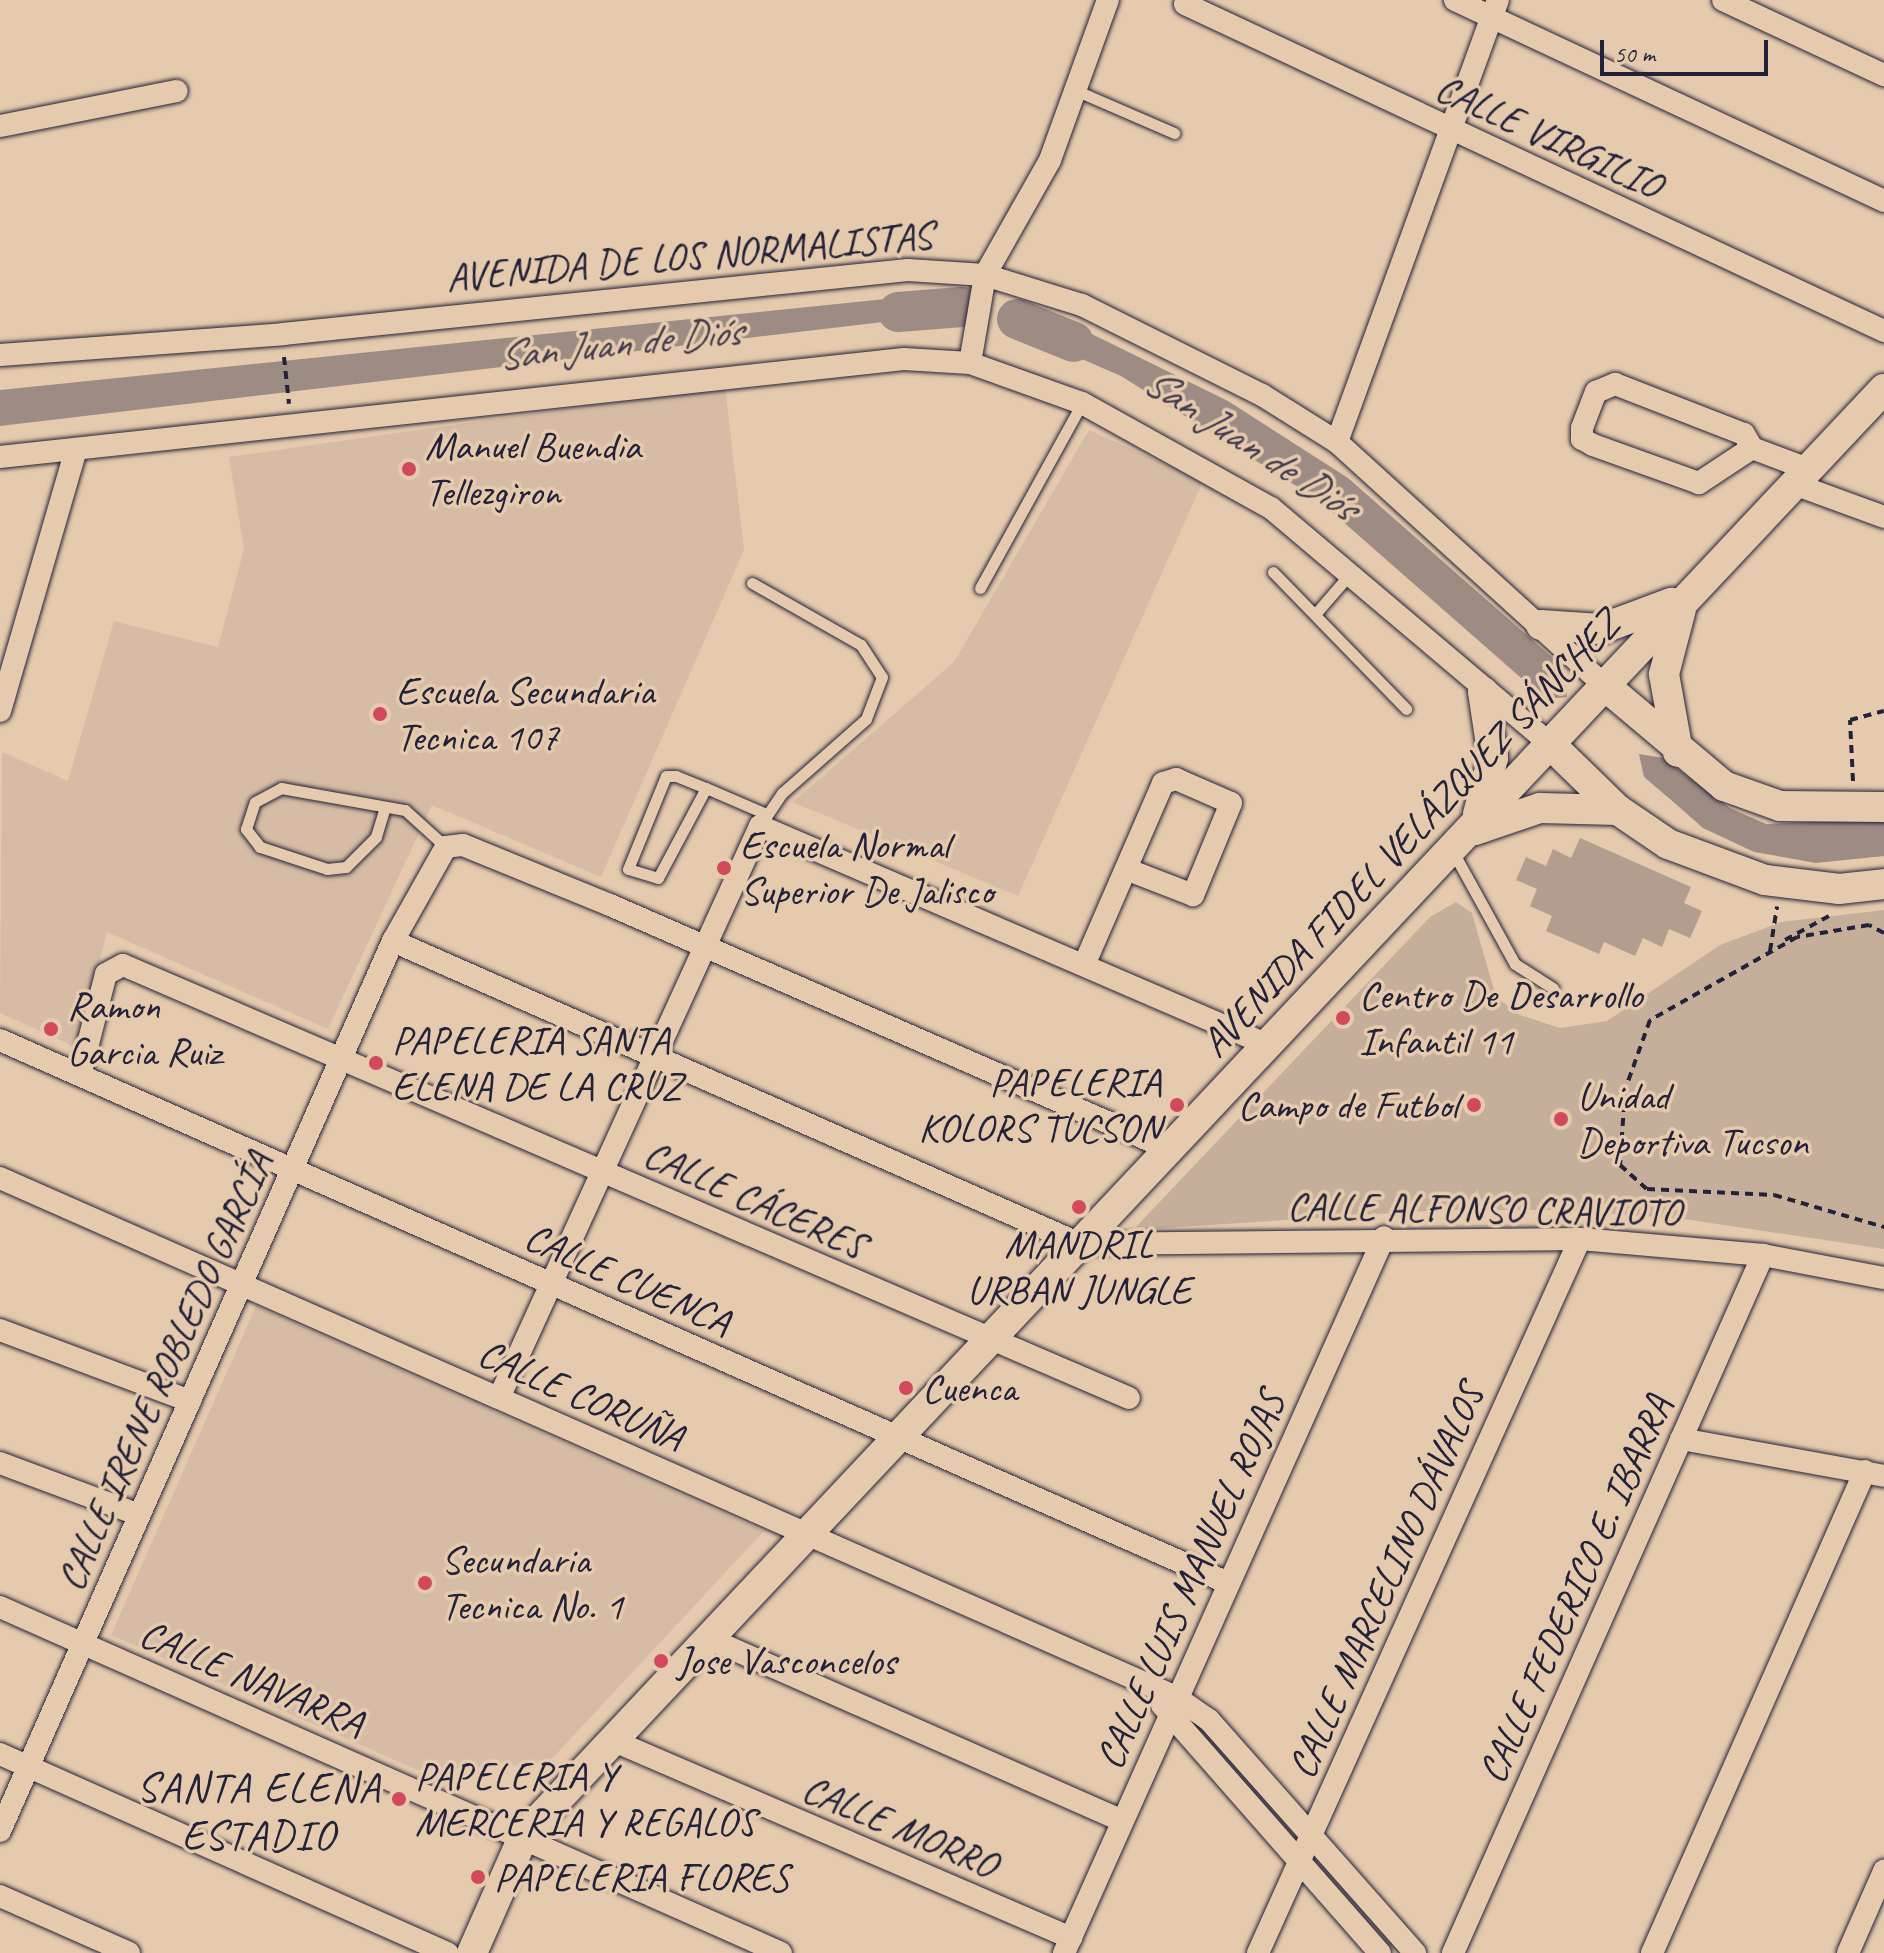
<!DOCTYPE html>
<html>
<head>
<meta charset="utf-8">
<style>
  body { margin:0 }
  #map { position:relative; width:1884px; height:1953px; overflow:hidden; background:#e5caad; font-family:Caveat,sans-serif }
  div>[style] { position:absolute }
  .built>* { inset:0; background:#d6bca4 }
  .green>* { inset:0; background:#c6af9a }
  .water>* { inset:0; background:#9d8c83 }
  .river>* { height:40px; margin:-20px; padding:0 20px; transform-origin:20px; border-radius:20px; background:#9d8c83 }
  .building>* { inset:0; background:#b29d8f }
  .path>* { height:4px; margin-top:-2px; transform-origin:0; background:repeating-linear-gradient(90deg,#22223b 0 8px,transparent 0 14px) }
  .roads { filter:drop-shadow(0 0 2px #22223b) drop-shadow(0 0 2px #22223b) }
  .lane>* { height:11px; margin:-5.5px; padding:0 5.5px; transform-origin:5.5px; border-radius:5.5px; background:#e5caad }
  .street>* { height:22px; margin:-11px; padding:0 11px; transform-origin:11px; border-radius:11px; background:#e5caad }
  .secondary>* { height:30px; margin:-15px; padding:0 15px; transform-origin:15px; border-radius:15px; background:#e5caad }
  .dots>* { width:22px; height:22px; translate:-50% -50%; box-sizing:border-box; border:4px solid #e5caad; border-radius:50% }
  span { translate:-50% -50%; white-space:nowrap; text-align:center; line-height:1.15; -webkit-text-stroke:7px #e5caad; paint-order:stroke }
  .street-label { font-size:40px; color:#22223b }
  .poi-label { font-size:40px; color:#22223b }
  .left { translate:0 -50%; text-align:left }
  .right { translate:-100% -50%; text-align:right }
  .water-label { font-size:42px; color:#413c4d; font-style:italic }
  .neighbourhood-label { font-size:42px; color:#22223b; letter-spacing:2px }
  .scale { position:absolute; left:1600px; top:40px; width:168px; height:36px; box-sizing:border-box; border:4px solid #22223b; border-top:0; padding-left:10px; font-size:24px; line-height:28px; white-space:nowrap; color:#22223b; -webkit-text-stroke:6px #e5caad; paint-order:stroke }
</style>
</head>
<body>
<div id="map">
  <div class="built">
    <div style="clip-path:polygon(725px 386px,744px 550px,601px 877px,432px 805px,328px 1029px,107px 932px,78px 1048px,0 1013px,2px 752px,68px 781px,114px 621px,218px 647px,244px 549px,229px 457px)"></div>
    <div style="clip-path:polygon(1089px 430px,1203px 481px,1018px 896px,793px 802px,954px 662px)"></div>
    <div style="clip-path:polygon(256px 1306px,764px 1531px,547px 1764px,417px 1770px,111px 1635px)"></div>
  </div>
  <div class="green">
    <div style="clip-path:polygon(1456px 902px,1472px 913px,1496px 997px,1520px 1015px,1560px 1028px,1607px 1021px,1720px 945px,1781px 922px,1884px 910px,1884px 1249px,1684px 1219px,1557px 1210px,1441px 1210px,1133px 1230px,1430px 917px)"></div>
  </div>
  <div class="water">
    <div style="clip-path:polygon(934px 294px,952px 306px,934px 316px,0 426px,0 390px)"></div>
    <div style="clip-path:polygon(1047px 312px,1228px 401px,1348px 478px,1564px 668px,1567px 697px,1545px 699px,1317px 499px,1121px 376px,1038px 340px,1025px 321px)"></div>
    <div style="clip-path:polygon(1639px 754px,1663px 758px,1730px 808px,1766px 824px,1884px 819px,1884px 856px,1816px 863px,1754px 852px,1703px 828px,1670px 799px,1644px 777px)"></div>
  </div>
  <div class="river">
    <div style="left:898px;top:312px;width:64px;rotate:-4.5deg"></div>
    <div style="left:1017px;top:319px;width:61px;rotate:22deg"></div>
  </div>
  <div class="building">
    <div style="clip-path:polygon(1580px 838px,1691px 887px,1684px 903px,1702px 911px,1690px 938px,1669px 929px,1662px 947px,1643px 938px,1635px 956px,1604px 942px,1599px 954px,1546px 931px,1552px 916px,1530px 906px,1537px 889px,1516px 880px,1526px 857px,1546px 866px,1553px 849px,1571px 858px)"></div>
  </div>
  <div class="path">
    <div style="left:284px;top:357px;width:47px;rotate:83.9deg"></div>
    <div style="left:1853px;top:781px;width:61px;rotate:-92.8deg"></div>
    <div style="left:1850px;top:720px;width:35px;rotate:-15deg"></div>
    <div style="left:1884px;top:933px;width:17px;rotate:-152deg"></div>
    <div style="left:1869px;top:925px;width:73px;rotate:170.5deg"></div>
    <div style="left:1797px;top:937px;width:169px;rotate:150.5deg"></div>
    <div style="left:1650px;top:1020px;width:74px;rotate:109.7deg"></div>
    <div style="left:1625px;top:1090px;width:75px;rotate:93.8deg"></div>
    <div style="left:1620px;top:1165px;width:36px;rotate:42deg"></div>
    <div style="left:1647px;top:1189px;width:127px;rotate:2.7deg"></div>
    <div style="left:1774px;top:1195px;width:115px;rotate:16.2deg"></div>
    <div style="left:1785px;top:940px;width:50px;rotate:-28.6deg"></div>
    <div style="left:1770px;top:951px;width:45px;rotate:-81deg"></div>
  </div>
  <div class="roads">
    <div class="lane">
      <div style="left:1077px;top:91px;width:106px;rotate:23.4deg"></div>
      <div style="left:1273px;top:572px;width:191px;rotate:45.8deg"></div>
      <div style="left:752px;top:583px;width:125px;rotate:29.6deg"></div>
      <div style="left:861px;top:645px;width:38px;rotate:57deg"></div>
      <div style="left:882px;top:677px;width:45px;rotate:110.9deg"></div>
      <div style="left:866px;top:719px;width:112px;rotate:138.6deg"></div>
      <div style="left:782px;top:793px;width:40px;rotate:124deg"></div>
      <div style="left:980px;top:588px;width:211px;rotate:-61.1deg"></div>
      <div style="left:1317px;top:612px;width:49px;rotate:-49.1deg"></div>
      <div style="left:706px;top:788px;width:102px;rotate:118.1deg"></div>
      <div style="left:658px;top:878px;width:31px;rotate:-163deg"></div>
      <div style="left:628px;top:869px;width:100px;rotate:-67.8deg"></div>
      <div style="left:666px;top:776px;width:10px"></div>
      <div style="left:676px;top:776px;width:32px;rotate:22deg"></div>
      <div style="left:706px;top:788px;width:65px;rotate:23.4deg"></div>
      <div style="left:385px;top:807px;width:31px;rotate:107deg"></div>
      <div style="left:376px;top:837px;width:42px;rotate:135deg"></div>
      <div style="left:346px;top:867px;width:19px;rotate:174deg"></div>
      <div style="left:327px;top:869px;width:71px;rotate:-161.8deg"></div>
      <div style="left:260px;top:847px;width:23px;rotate:-128deg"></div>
      <div style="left:246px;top:829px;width:28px;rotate:-72deg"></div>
      <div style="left:255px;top:802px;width:30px;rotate:-28deg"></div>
      <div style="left:281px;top:788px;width:126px;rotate:10.1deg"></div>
      <div style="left:405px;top:810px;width:55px;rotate:42.1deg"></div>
      <div style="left:1452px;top:850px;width:130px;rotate:61.1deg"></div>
      <div style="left:1515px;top:964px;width:45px;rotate:32.3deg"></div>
    </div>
    <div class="street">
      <div style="left:1455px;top:0;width:474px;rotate:25.1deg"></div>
      <div style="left:1723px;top:0;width:178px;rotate:25deg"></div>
      <div style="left:1185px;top:4px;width:772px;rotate:25.07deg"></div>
      <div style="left:0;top:126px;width:180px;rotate:-11.2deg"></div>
      <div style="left:0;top:355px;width:284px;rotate:-4.2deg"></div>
      <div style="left:283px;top:334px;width:628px;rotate:-5.85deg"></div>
      <div style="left:908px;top:270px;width:77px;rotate:3.7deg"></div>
      <div style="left:985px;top:275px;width:102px;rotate:17.2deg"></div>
      <div style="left:1082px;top:305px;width:201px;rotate:26.6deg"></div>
      <div style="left:1262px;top:395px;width:89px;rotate:32.1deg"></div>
      <div style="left:1337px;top:442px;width:361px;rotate:42.3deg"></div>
      <div style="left:970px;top:363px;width:89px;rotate:-80.3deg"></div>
      <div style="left:985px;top:275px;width:132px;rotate:-60.5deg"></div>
      <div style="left:1050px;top:160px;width:170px;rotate:-70.1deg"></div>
      <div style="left:1337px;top:442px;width:470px;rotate:-70deg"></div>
      <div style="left:1752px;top:448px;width:64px;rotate:146.6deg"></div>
      <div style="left:1699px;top:483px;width:113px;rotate:-160.3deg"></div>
      <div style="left:1593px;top:445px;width:13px;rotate:-151deg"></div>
      <div style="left:1582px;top:439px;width:11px;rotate:-90deg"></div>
      <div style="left:1582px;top:428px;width:39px;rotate:-69deg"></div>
      <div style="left:1596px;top:392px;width:21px;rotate:-23deg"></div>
      <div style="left:1615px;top:384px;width:138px;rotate:21.2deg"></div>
      <div style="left:1744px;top:434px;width:16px;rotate:60deg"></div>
      <div style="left:1752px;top:448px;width:60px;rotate:20.6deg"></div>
      <div style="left:0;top:457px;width:909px;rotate:-6.19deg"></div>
      <div style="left:904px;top:359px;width:66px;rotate:3.5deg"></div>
      <div style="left:970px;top:363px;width:119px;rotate:19.7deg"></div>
      <div style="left:1082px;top:403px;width:216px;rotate:29.1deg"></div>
      <div style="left:1271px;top:508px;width:364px;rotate:40.2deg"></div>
      <div style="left:1794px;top:484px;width:96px;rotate:20.1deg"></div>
      <div style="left:0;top:711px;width:272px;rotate:-73.8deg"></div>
      <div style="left:393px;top:941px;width:751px;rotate:23.8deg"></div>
      <div style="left:1080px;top:1244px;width:500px;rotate:-0.57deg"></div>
      <div style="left:1580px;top:1239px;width:184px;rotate:5deg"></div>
      <div style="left:1763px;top:1255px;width:123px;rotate:10.8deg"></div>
      <div style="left:1084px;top:965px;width:198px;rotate:-66.5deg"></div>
      <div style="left:1163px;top:783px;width:14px;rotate:-17deg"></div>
      <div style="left:1176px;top:779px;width:60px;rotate:23.6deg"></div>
      <div style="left:1231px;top:803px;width:100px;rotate:112.4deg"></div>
      <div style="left:1193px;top:895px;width:72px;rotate:-158.8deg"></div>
      <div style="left:0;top:1040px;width:1343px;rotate:23.85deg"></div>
      <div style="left:80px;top:1075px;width:104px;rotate:-75.6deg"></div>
      <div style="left:106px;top:974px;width:19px;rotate:-28deg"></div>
      <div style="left:123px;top:965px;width:1095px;rotate:23.29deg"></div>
      <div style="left:0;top:1178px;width:1285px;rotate:23.81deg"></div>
      <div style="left:1176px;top:1697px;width:40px;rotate:34.9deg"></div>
      <div style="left:1209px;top:1720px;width:311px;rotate:48.5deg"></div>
      <div style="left:0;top:1330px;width:203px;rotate:20.5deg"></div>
      <div style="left:499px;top:1398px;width:629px;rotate:-65.47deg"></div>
      <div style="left:760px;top:826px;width:553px;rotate:23.32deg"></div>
      <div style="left:1681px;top:1439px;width:206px;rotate:10.3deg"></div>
      <div style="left:0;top:1463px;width:149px;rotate:20.4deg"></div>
      <div style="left:0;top:1607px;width:854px;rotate:23.89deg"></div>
      <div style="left:710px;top:1639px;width:450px;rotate:23.8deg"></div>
      <div style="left:1162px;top:1705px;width:330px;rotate:48.7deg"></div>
      <div style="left:614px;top:1741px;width:498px;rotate:23.3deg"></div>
      <div style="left:0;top:1754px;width:490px;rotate:24deg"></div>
      <div style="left:0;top:1831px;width:973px;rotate:-66.18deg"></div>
      <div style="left:393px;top:941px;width:108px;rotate:-60.6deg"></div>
      <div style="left:446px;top:847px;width:17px;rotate:-7deg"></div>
      <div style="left:463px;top:845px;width:159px;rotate:22.2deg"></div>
      <div style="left:610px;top:905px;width:610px;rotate:23.58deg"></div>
      <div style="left:0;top:1896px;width:141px;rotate:23.8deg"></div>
      <div style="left:1064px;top:1953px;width:784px;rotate:-65.92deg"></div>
      <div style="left:1258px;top:1953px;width:783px;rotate:-65.73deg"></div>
      <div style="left:1453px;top:1953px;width:764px;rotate:-66.05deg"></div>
      <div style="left:1652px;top:1953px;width:527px;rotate:-66.16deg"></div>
      <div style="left:1848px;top:1953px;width:90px;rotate:-66.3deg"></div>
    </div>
    <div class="secondary">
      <div style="left:1541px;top:625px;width:60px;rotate:3.8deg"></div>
      <div style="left:1601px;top:629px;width:75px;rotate:-20.4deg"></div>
      <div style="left:1604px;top:685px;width:157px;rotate:40.1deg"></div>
      <div style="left:1724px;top:786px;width:59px;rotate:19.7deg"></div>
      <div style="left:1780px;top:806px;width:104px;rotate:0.6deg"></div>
      <div style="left:1549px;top:743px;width:96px;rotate:44.2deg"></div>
      <div style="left:1618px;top:810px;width:60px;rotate:34.2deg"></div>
      <div style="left:1668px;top:844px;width:103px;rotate:20.4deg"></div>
      <div style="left:1765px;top:880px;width:75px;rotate:6.9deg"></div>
      <div style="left:1839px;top:889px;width:45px;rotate:-6.3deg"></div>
      <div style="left:1678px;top:752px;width:79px;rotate:-100.2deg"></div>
      <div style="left:1664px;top:674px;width:67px;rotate:-75.3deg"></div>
      <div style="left:1478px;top:814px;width:58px;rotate:-75deg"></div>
      <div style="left:1493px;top:758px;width:67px;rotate:-98.6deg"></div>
      <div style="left:1475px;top:830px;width:69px;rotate:-18.7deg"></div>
      <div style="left:1540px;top:808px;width:78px;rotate:1.5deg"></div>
      <div style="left:472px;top:1953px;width:129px;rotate:-66.2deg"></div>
      <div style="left:524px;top:1835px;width:1985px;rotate:-46.76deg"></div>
    </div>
  </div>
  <div class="dots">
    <div style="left:409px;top:469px;background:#d1495b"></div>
    <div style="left:380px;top:714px;background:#d1495b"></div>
    <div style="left:724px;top:868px;background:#d1495b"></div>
    <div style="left:1343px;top:1018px;background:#d1495b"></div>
    <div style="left:51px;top:1029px;background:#d1495b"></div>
    <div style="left:376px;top:1063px;background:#d1495b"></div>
    <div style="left:1177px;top:1105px;background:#d1495b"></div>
    <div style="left:1474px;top:1105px;background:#d1495b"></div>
    <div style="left:1561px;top:1119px;background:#d1495b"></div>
    <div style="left:1079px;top:1207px;background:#d1495b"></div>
    <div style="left:906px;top:1388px;background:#d1495b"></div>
    <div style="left:425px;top:1583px;background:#d1495b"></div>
    <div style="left:661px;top:1661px;background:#d1495b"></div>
    <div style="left:399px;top:1799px;background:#d1495b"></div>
    <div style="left:478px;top:1877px;background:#d1495b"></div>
  </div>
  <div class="street-label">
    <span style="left:1549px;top:136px;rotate:25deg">CALLE VIRGILIO</span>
    <span style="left:689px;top:256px;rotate:-5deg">AVENIDA DE LOS NORMALISTAS</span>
    <span style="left:1410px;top:834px;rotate:-47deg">AVENIDA FIDEL VELÁZQUEZ SÁNCHEZ</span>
    <span style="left:755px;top:1199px;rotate:24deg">CALLE CÁCERES</span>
    <span style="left:1484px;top:1209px;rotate:1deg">CALLE ALFONSO CRAVIOTO</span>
    <span style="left:628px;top:1279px;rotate:24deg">CALLE CUENCA</span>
    <span style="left:164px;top:1371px;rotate:-66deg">CALLE IRENE ROBLEDO GARCÍA</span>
    <span style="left:581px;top:1395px;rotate:24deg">CALLE CORUÑA</span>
    <span style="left:1190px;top:1580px;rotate:-66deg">CALLE LUIS MANUEL ROJAS</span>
    <span style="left:1386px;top:1581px;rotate:-66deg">CALLE MARCELINO DÁVALOS</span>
    <span style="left:1575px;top:1589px;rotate:-66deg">CALLE FEDERICO E. IBARRA</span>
    <span style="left:252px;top:1678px;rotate:23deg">CALLE NAVARRA</span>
    <span style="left:900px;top:1826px;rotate:23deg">CALLE MORRO</span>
  </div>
  <div class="poi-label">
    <span class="left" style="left:425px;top:469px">Manuel Buendia<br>Tellezgiron</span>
    <span class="left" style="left:396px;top:714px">Escuela Secundaria<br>Tecnica 107</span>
    <span class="left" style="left:740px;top:868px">Escuela Normal<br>Superior De Jalisco</span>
    <span class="left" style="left:1359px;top:1018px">Centro De Desarrollo<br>Infantil 11</span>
    <span class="left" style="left:67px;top:1029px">Ramon<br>Garcia Ruiz</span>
    <span class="left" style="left:392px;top:1063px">PAPELERIA SANTA<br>ELENA DE LA CRUZ</span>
    <span class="right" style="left:1161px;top:1105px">PAPELERIA<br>KOLORS TUCSON</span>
    <span class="left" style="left:1577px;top:1119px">Unidad<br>Deportiva Tucson</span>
    <span class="right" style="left:1458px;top:1105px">Campo de Futbol</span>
    <span style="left:1079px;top:1267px">MANDRIL<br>URBAN JUNGLE</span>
    <span class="left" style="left:922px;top:1388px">Cuenca</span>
    <span class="left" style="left:441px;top:1583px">Secundaria<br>Tecnica No. 1</span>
    <span class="left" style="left:677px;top:1661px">Jose Vasconcelos</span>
    <span class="left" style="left:415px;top:1799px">PAPELERIA Y<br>MERCERIA Y REGALOS</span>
    <span class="left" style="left:494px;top:1877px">PAPELERIA FLORES</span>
  </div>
  <div class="water-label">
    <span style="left:619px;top:344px;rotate:-6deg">San Juan de Diós</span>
    <span style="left:1250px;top:444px;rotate:33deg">San Juan de Diós</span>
  </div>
  <div class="neighbourhood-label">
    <span style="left:259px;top:1812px">SANTA ELENA<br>ESTADIO</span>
  </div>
  <div class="scale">50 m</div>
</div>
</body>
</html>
